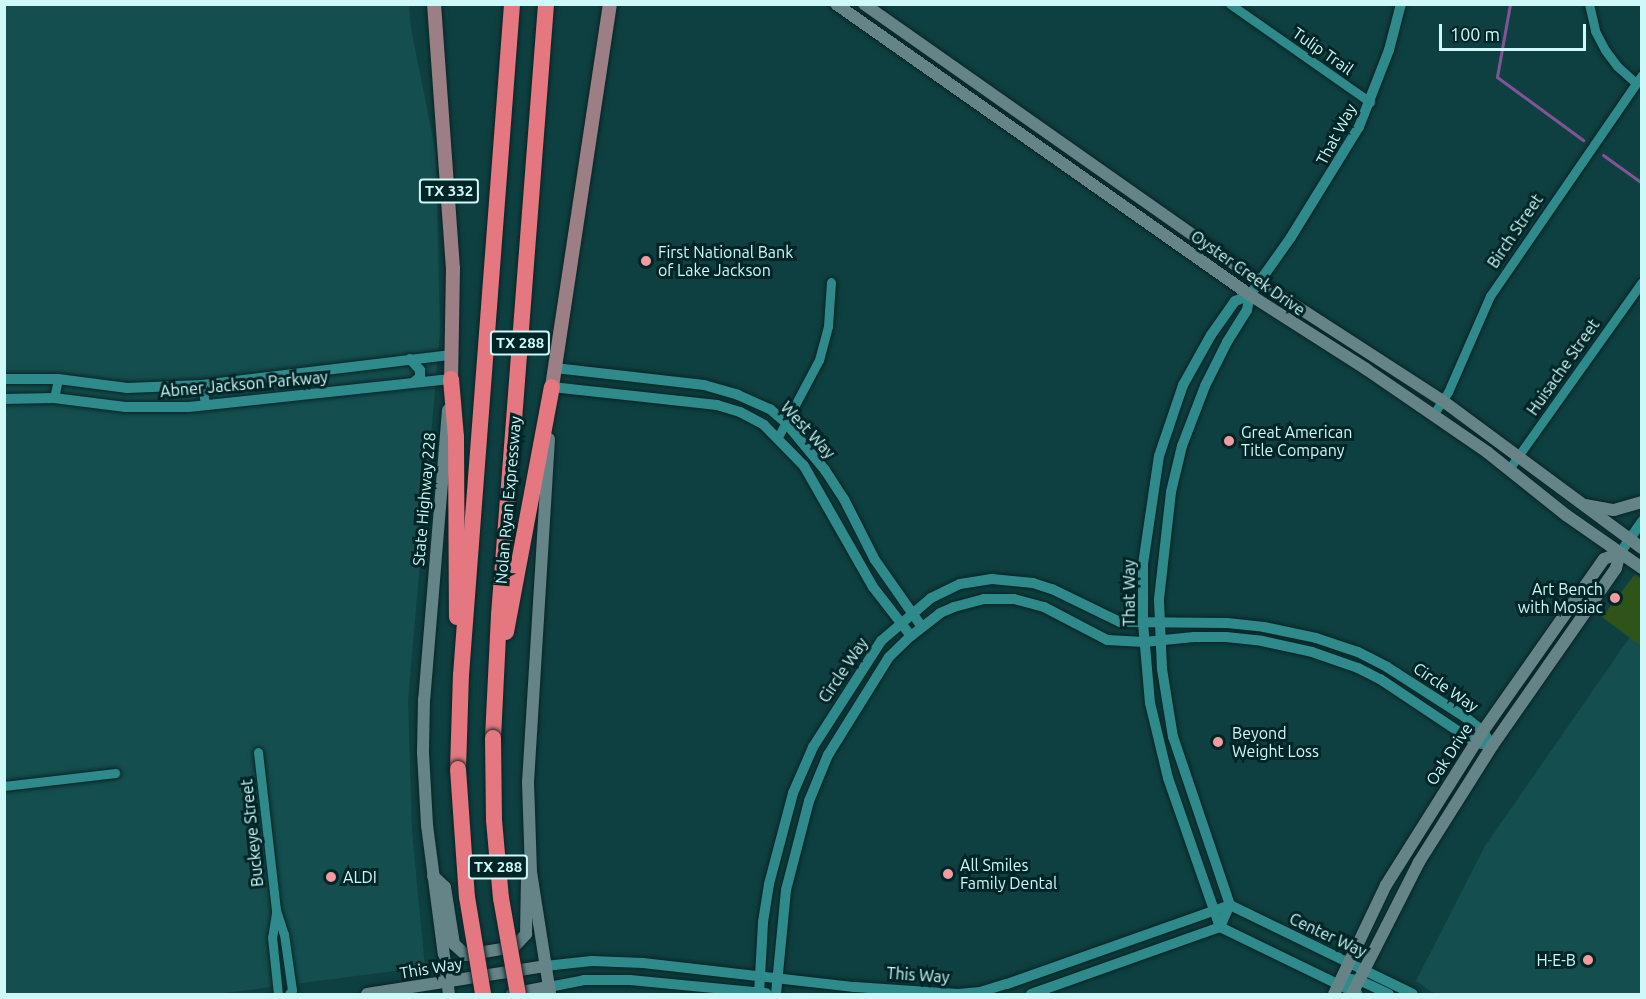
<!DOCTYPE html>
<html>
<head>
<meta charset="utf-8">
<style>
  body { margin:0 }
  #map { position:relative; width:1646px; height:999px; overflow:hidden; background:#0f4041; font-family:Ubuntu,sans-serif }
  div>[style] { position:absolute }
  .built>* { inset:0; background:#154e4f }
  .green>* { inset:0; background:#2e541a }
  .stream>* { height:3px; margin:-1.5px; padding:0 1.5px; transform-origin:1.5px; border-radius:1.5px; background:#835495 }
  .roads { filter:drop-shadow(0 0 2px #082425) drop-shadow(0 0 2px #082425) }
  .minor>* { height:9px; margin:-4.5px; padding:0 4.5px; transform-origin:4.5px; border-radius:4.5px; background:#2f8a8c }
  .tertiary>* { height:10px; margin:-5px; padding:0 5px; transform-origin:5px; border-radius:5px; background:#2f8a8c }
  .secondary>* { height:12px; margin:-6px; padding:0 6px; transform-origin:6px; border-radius:6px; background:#658488 }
  .primary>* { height:14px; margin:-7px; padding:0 7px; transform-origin:7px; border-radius:7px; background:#9c7f84 }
  .motorway>* { height:16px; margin:-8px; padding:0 8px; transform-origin:8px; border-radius:8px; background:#e4777f }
  .bridges { filter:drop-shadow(0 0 2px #082425) drop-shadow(0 0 2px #082425) }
  .motorway-bridge>* { height:16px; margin:-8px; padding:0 8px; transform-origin:8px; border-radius:8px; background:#e4777f }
  .dots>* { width:16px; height:16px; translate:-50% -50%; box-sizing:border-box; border:3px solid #002526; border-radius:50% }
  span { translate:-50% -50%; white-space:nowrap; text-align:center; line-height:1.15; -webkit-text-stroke:6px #002526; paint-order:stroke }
  .shield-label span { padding:2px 4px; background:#002526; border:2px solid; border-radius:4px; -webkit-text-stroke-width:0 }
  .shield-label { font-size:15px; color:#cff8f8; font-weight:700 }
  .street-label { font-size:16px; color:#cff8f8 }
  .poi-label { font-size:16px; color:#cff8f8 }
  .left { translate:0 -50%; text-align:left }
  .right { translate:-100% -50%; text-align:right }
  .frame { position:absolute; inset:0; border:6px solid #cff8f8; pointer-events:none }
  .scale { position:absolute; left:1439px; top:24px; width:147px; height:27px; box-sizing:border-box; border:3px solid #cff8f8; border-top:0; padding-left:8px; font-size:18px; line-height:21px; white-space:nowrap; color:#cff8f8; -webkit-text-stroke:4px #002526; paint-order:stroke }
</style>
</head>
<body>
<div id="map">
  <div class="built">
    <div style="clip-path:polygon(5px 5px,409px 5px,411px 29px,436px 153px,440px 333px,408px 700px,412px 832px,425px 967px,217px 994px,5px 994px)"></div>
    <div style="clip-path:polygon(1630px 637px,1642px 646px,1641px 994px,1435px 994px,1416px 981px,1485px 846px)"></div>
  </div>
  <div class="green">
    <div style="clip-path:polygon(1635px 574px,1641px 578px,1641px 646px,1602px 617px)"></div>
  </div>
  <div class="stream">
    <div style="left:1510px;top:4px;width:74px;rotate:100.1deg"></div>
    <div style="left:1497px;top:77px;width:107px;rotate:36.2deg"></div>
    <div style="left:1603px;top:155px;width:48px;rotate:35.7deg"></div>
  </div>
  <div class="roads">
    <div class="minor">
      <div style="left:1230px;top:4px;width:171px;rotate:35deg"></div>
      <div style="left:1589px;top:4px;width:28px;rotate:77deg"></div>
      <div style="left:1595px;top:31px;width:21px;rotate:62deg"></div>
      <div style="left:1605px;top:50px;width:20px;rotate:53deg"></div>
      <div style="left:1617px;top:66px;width:25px;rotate:42deg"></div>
      <div style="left:202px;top:385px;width:20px;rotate:81deg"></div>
      <div style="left:54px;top:398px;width:19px;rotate:-78deg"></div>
      <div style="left:1433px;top:415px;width:27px;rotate:-57deg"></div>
      <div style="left:1448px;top:392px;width:105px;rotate:-66.4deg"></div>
      <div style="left:1490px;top:296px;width:268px;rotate:-55.5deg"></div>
      <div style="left:778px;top:437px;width:87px;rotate:-62deg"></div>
      <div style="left:819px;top:360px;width:35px;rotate:-75deg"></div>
      <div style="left:828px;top:326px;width:44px;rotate:-86.1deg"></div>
      <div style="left:1509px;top:469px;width:229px;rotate:-54.6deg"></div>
      <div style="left:258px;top:752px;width:159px;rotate:83.5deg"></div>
      <div style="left:276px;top:910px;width:25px;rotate:72deg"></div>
      <div style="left:284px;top:934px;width:57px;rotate:81.9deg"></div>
      <div style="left:292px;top:990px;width:5px;rotate:127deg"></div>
      <div style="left:4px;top:786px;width:112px;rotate:-6.7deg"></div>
      <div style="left:276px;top:913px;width:24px;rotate:99deg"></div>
      <div style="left:272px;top:937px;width:57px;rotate:84deg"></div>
    </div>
    <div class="tertiary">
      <div style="left:1250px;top:295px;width:16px;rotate:158deg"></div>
      <div style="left:1235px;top:301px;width:42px;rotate:125.2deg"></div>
      <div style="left:1211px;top:335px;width:57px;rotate:119.2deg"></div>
      <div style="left:1183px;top:385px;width:75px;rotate:108.7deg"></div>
      <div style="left:1159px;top:456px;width:110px;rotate:98.4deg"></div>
      <div style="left:1143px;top:565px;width:58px;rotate:90deg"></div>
      <div style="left:1143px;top:623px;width:80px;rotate:85deg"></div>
      <div style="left:1150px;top:703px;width:77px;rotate:76.5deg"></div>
      <div style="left:1168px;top:778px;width:158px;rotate:70.8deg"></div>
      <div style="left:1220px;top:927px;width:153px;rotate:25.9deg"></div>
      <div style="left:410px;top:359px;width:15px;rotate:48deg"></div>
      <div style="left:420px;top:370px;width:7px;rotate:90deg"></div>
      <div style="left:420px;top:377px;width:8px;rotate:140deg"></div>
      <div style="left:555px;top:368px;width:150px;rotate:6.5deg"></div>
      <div style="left:704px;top:385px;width:35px;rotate:16deg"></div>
      <div style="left:738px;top:395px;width:35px;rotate:24deg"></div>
      <div style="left:770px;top:409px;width:21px;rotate:41deg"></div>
      <div style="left:786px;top:423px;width:61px;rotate:50.3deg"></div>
      <div style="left:825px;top:470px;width:35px;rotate:57deg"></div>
      <div style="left:844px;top:499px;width:68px;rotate:63.1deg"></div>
      <div style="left:875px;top:560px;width:82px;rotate:55deg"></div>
      <div style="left:4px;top:379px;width:54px"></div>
      <div style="left:58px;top:379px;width:70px;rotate:7.4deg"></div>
      <div style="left:127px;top:388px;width:75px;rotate:-2.3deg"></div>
      <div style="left:202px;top:385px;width:251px;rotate:-6.9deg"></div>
      <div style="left:552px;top:387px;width:166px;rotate:6.2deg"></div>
      <div style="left:717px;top:405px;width:24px;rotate:17deg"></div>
      <div style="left:740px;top:412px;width:27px;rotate:28deg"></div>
      <div style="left:764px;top:425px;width:57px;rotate:45.7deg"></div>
      <div style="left:804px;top:466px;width:139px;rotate:60.3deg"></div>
      <div style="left:873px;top:587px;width:62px;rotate:52.2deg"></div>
      <div style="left:4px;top:399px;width:50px;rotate:-1.1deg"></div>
      <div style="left:54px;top:398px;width:72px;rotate:7.2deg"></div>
      <div style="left:125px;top:407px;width:64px"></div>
      <div style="left:189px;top:407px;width:263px;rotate:-6.1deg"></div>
      <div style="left:1620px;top:553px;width:39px;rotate:-55deg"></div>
      <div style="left:1230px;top:905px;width:177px;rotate:-108.7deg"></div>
      <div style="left:1173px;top:737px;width:69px;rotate:-99.2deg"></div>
      <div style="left:1162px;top:669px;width:70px;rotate:-92.5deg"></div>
      <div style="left:1159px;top:599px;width:108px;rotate:-83.6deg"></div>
      <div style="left:1171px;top:492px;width:47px;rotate:-76.6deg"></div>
      <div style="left:1182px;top:446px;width:64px;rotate:-69deg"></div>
      <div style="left:1205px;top:386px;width:49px;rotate:-63.4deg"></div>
      <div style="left:1227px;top:342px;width:38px;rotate:-58deg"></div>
      <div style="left:1247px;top:310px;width:15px;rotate:-79deg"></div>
      <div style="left:1250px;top:295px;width:71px;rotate:-54.7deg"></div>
      <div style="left:1291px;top:237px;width:129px;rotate:-58.3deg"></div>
      <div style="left:1359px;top:127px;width:83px;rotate:-68.7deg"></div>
      <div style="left:1389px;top:50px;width:48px;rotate:-75.4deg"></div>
      <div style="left:1230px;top:905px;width:203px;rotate:25.9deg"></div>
      <div style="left:545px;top:966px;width:47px;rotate:-6.1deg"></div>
      <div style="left:592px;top:961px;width:51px;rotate:2.2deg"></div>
      <div style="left:643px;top:963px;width:213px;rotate:6.5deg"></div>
      <div style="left:855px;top:987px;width:103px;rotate:3.9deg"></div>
      <div style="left:958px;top:994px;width:22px;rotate:-5deg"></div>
      <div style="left:980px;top:992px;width:28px;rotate:-17deg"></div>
      <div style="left:1007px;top:984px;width:237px;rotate:-19.5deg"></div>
      <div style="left:1338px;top:986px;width:14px;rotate:-30deg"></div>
      <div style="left:1350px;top:979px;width:9px;rotate:6deg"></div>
      <div style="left:1359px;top:980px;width:33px;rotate:25deg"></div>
      <div style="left:549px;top:987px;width:36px;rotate:-11deg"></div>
      <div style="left:584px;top:980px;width:46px"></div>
      <div style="left:630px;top:980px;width:137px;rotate:5.5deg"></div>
      <div style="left:759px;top:994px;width:72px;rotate:-86.8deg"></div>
      <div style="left:763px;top:922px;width:38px;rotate:-81deg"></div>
      <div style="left:769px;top:884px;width:94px;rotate:-75.2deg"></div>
      <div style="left:793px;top:793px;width:50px;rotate:-66.5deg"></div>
      <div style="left:813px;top:747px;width:126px;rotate:-57.3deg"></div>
      <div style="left:881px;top:641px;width:66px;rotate:-40.7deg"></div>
      <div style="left:931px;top:598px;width:32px;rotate:-26deg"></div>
      <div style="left:960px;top:584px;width:32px;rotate:-9deg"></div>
      <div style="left:992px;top:579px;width:41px;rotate:5.6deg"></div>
      <div style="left:1033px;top:583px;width:20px;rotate:18deg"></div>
      <div style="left:1052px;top:589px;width:76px;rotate:25.9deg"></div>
      <div style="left:1120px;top:622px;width:107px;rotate:0.5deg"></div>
      <div style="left:1227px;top:623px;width:37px;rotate:6deg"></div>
      <div style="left:1264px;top:627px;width:53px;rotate:11.9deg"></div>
      <div style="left:1316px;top:638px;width:44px;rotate:18.4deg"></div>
      <div style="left:1358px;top:652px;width:33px;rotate:27deg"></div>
      <div style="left:1387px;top:667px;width:93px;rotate:32.7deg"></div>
      <div style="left:1465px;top:717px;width:23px;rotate:38deg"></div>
      <div style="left:1483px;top:731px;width:17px;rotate:59deg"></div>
      <div style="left:776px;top:994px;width:104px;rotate:-84.5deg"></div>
      <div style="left:786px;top:890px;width:92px;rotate:-75.5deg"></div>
      <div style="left:809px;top:801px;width:50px;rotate:-67.6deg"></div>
      <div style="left:828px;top:755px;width:115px;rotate:-58.1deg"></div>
      <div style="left:889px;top:657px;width:30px;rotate:-44deg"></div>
      <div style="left:911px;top:636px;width:37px;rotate:-38deg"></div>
      <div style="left:940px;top:613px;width:15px;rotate:-23deg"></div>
      <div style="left:954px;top:607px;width:31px;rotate:-15deg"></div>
      <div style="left:984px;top:599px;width:30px"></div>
      <div style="left:1014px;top:599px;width:31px;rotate:15deg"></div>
      <div style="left:1044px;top:607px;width:71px;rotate:27.6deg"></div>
      <div style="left:1107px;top:640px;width:37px;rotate:3deg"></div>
      <div style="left:1144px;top:642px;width:50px;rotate:-5.7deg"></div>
      <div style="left:1194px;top:637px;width:32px"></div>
      <div style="left:1226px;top:637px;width:36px;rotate:6deg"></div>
      <div style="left:1262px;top:641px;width:51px;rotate:12.4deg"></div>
      <div style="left:1312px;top:652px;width:49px;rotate:19.2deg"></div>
      <div style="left:1358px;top:668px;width:25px;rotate:27deg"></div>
      <div style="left:1380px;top:679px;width:115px;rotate:33.7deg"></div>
      <div style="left:1476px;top:743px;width:7px;rotate:8deg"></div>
      <div style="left:1031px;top:994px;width:201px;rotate:-19.5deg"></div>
      <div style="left:1220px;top:927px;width:24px;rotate:-66deg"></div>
    </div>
    <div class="secondary">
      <div style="left:836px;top:4px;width:506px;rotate:35.1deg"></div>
      <div style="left:1250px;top:295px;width:138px;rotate:32.5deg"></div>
      <div style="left:1366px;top:369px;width:147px;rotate:34.4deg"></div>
      <div style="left:1487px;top:452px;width:101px;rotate:38.6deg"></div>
      <div style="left:1566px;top:515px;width:93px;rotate:34.9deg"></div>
      <div style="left:864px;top:4px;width:483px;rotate:35.1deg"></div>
      <div style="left:1259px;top:282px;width:219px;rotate:32.9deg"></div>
      <div style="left:1443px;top:401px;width:247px;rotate:36.5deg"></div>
      <div style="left:448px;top:410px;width:290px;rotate:94.7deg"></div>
      <div style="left:424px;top:699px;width:54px;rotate:91.1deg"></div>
      <div style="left:423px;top:753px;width:72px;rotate:86.8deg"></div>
      <div style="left:427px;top:825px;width:170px;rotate:82.6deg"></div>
      <div style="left:549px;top:439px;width:344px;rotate:93.5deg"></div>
      <div style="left:528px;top:782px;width:90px;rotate:88.1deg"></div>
      <div style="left:531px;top:872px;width:123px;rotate:81.1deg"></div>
      <div style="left:1585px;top:505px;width:29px;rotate:10deg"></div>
      <div style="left:1614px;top:510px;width:29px;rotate:-16deg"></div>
      <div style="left:433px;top:876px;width:16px;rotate:43deg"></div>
      <div style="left:445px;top:887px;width:58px;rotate:81deg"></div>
      <div style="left:454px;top:944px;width:16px;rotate:43deg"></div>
      <div style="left:466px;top:955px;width:49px;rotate:-9.5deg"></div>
      <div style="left:514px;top:947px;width:18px;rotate:-47deg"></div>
      <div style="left:526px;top:934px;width:55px;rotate:-89deg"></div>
      <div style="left:367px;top:994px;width:180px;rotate:-8.9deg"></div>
      <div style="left:512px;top:994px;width:38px;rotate:-11deg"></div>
      <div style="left:1334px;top:994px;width:121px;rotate:-64.5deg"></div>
      <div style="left:1386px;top:885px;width:182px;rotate:-57.8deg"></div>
      <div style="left:1483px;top:731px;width:210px;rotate:-54.9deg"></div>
      <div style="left:1604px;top:559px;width:17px;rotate:-21deg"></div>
      <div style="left:1352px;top:994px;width:148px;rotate:-63.1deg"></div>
      <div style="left:1419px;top:862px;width:137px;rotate:-57.8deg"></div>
      <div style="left:1492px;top:746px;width:217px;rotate:-55.1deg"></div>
      <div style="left:1616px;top:568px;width:16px;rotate:-75deg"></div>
    </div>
    <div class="primary">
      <div style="left:434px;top:4px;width:265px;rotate:85.9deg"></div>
      <div style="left:453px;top:268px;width:111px;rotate:91deg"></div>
      <div style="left:552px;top:387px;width:387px;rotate:-81.4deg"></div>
    </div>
    <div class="motorway">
      <div style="left:451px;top:379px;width:58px;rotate:85.1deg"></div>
      <div style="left:456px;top:437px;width:180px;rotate:89.7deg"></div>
      <div style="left:506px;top:632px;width:249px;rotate:-79.4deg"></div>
      <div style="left:493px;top:738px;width:123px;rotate:-87.2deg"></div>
      <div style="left:499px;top:615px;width:613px;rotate:-85.6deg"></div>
      <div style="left:458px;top:769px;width:94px;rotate:-88.2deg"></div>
      <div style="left:461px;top:675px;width:673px;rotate:-85.65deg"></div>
    </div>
  </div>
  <div class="bridges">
    <div class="motorway-bridge">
      <div style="left:493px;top:738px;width:82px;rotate:89.3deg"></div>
      <div style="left:494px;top:820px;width:78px;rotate:84.9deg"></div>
      <div style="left:501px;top:898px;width:97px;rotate:80deg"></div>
      <div style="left:458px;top:769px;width:128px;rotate:86deg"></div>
      <div style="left:467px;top:897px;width:98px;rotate:80.6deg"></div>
    </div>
  </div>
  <div class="dots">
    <div style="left:646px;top:261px;background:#f49b9f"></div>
    <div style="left:1229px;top:441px;background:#f49b9f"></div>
    <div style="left:1615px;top:598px;background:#f49b9f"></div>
    <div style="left:1218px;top:742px;background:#f49b9f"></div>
    <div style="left:948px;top:874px;background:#f49b9f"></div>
    <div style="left:331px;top:877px;background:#f49b9f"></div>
    <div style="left:1588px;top:960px;background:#f49b9f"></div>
  </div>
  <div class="shield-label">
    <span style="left:449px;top:191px">TX 332</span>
    <span style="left:520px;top:343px">TX 288</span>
    <span style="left:498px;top:867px">TX 288</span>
  </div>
  <div class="street-label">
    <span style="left:1323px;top:51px;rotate:35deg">Tulip Trail</span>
    <span style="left:1336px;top:134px;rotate:-62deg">That Way</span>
    <span style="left:1515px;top:231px;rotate:-56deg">Birch Street</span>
    <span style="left:1248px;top:273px;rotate:35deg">Oyster Creek Drive</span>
    <span style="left:1563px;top:367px;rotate:-55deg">Huisache Street</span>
    <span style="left:244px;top:384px;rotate:-5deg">Abner Jackson Parkway</span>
    <span style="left:808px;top:430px;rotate:47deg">West Way</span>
    <span style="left:424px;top:499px;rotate:-85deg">State Highway 228</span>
    <span style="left:508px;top:500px;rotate:-85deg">Nolan Ryan Expressway</span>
    <span style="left:1129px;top:593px;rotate:-90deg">That Way</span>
    <span style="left:843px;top:670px;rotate:-56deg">Circle Way</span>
    <span style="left:1446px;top:687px;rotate:34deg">Circle Way</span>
    <span style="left:1449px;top:754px;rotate:-57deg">Oak Drive</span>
    <span style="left:252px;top:833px;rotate:-96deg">Buckeye Street</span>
    <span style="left:1328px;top:935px;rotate:25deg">Center Way</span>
    <span style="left:431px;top:968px;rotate:-9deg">This Way</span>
    <span style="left:918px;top:975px;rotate:4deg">This Way</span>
  </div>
  <div class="poi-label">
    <span class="left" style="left:658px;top:261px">First National Bank<br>of Lake Jackson</span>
    <span class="left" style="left:1241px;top:441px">Great American<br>Title Company</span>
    <span class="right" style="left:1603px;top:598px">Art Bench<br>with Mosiac</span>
    <span class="left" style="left:1232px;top:742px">Beyond<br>Weight Loss</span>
    <span class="left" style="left:960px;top:874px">All Smiles<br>Family Dental</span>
    <span class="left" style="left:343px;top:877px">ALDI</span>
    <span class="right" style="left:1576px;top:960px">H-E-B</span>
  </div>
  <div class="frame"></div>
  <div class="scale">100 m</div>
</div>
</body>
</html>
